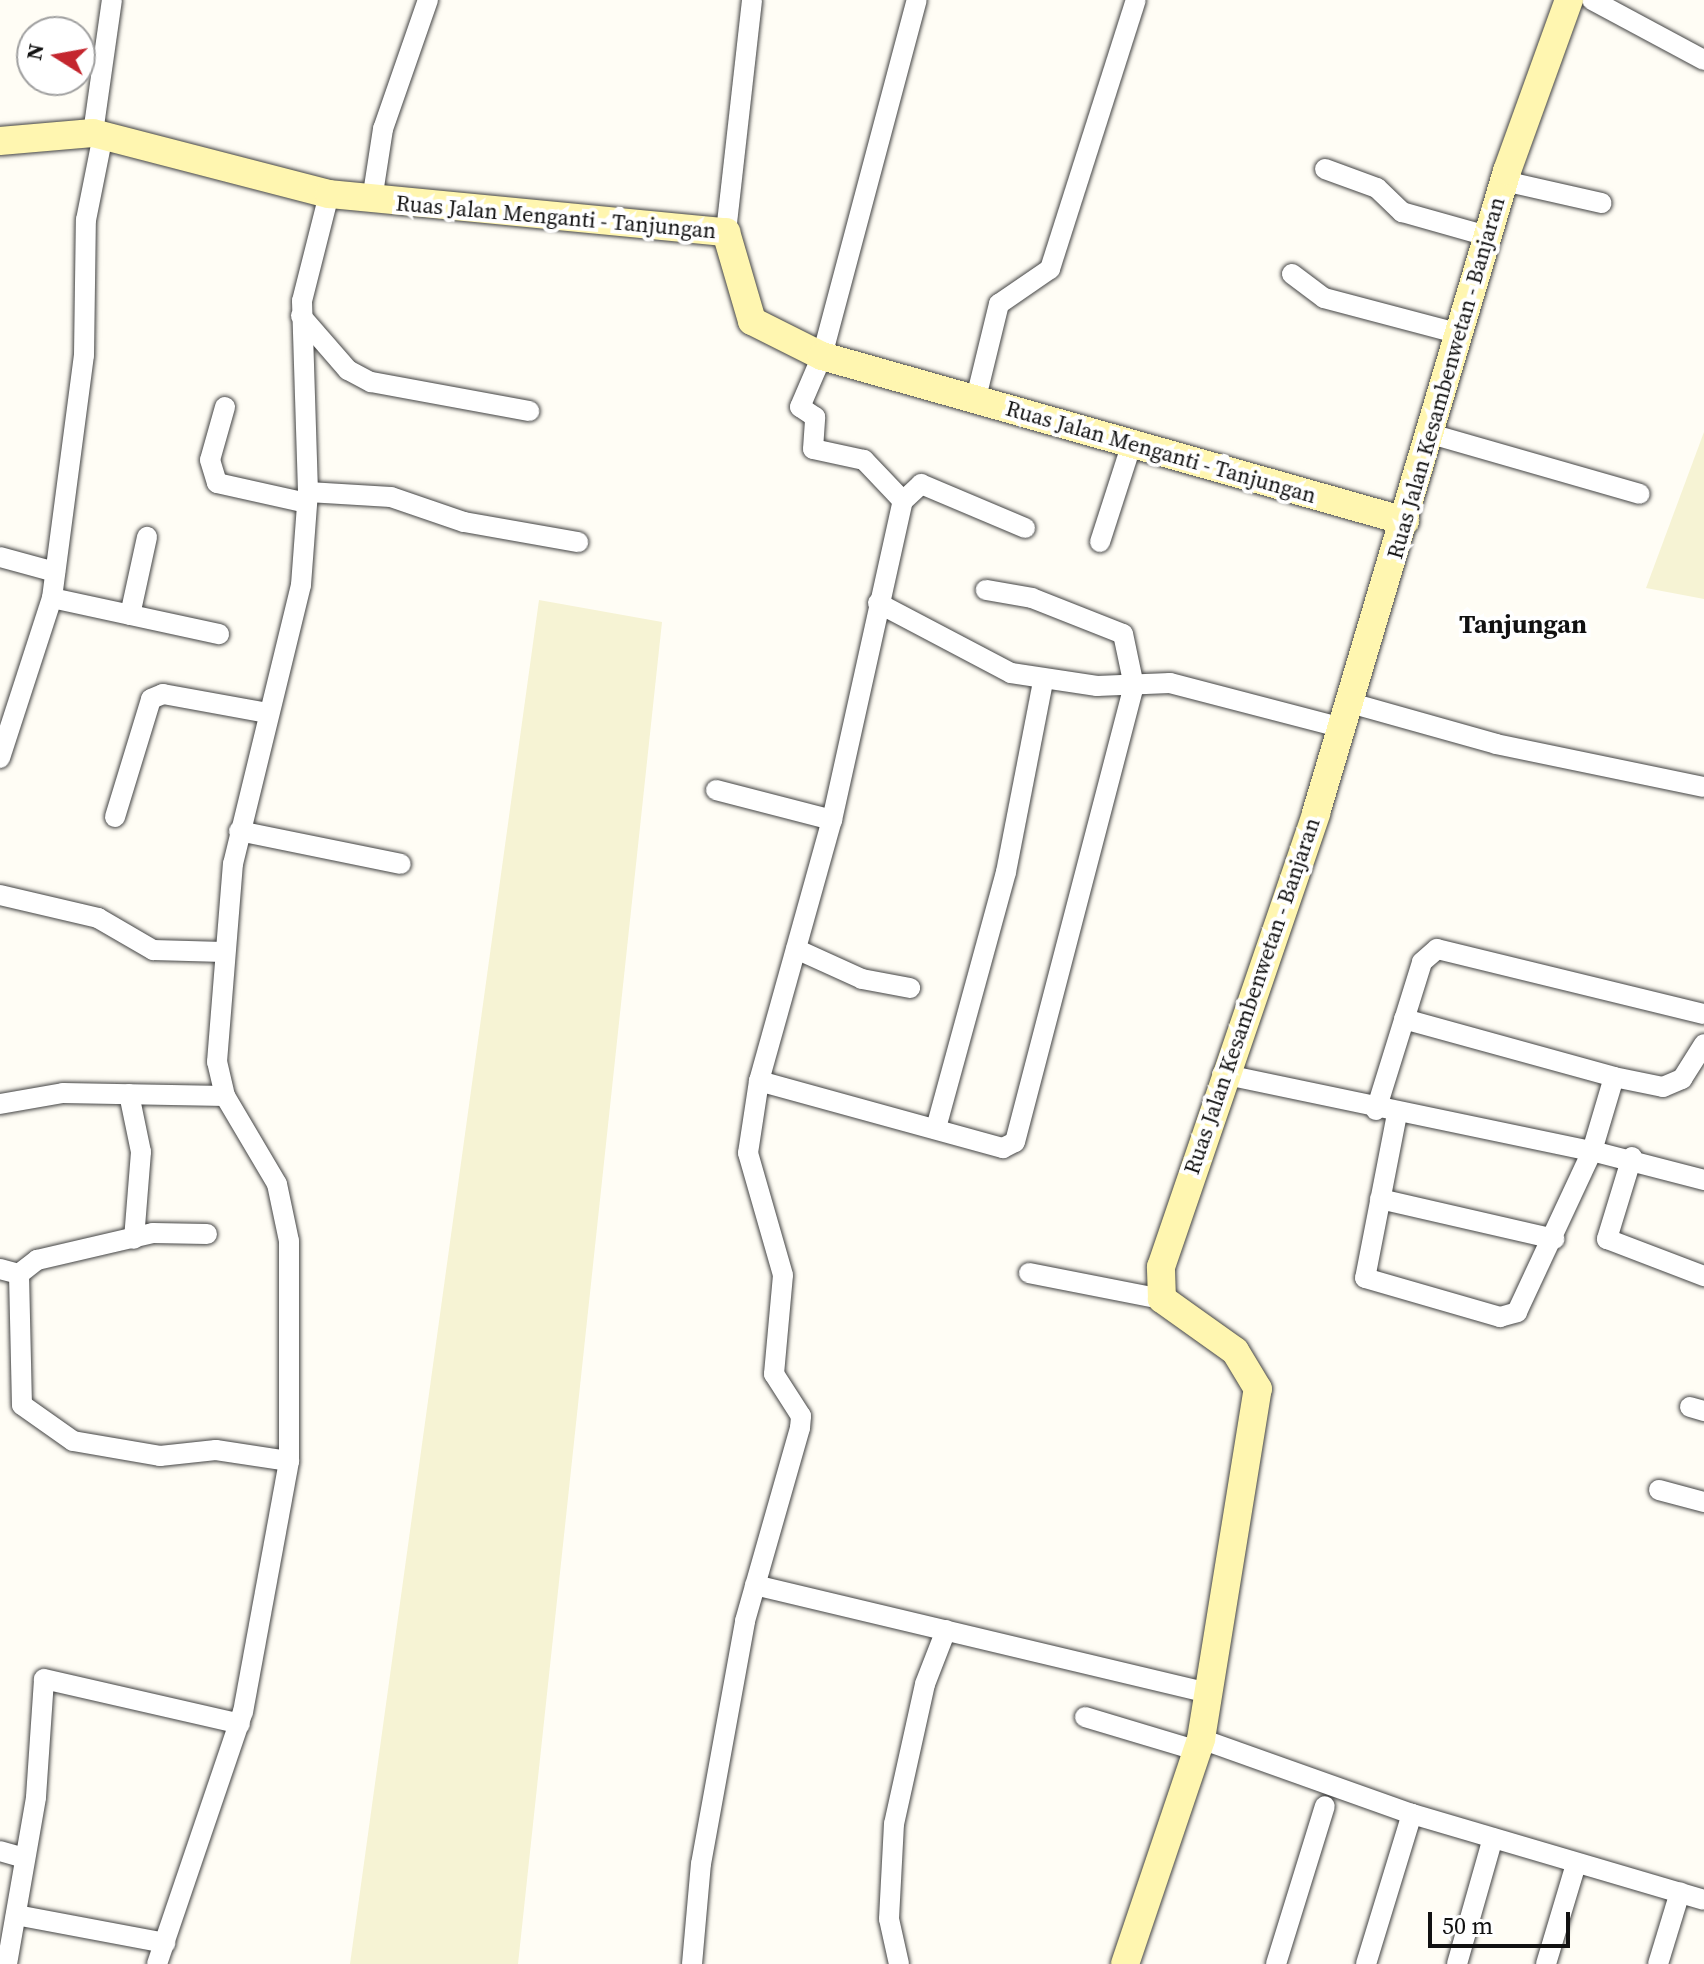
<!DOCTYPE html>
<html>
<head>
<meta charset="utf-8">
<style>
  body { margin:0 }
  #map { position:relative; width:1704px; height:1964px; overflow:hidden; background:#fffdf5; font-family:"Source Serif 4",serif }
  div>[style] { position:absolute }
  .farmland>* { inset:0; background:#f6f3d4 }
  .roads { filter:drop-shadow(0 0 2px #444) drop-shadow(0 0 2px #444) }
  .minor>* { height:20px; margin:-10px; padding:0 10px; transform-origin:10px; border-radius:10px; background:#fff }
  .secondary>* { height:28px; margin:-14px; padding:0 14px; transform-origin:14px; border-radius:14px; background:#fff6b0 }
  span { translate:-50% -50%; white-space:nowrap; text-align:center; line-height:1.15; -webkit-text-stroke:8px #fff; paint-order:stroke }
  .street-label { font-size:22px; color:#111 }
  .quarter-label { font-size:26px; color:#111; font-weight:700 }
  .north { position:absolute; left:16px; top:16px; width:80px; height:80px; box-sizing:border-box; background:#fff; border:2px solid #a0a0a0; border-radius:50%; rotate:281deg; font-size:22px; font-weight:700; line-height:32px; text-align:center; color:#111 }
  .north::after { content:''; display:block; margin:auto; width:28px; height:36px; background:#c4262e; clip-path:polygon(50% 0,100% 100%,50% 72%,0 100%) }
  .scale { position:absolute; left:1428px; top:1912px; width:142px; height:36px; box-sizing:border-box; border:4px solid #111; border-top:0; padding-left:10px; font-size:24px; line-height:28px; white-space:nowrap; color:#111; -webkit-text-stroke:6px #fff; paint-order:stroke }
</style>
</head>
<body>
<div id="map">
  <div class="farmland">
    <div style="clip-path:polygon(1704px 432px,1704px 599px,1646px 588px)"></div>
    <div style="clip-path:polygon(539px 600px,662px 622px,518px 1964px,350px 1964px)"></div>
  </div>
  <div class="roads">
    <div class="minor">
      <div style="left:1592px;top:0;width:127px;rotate:28.2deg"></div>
      <div style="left:93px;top:133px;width:134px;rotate:-81.9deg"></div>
      <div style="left:1325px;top:169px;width:55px;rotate:20.1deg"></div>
      <div style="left:1377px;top:188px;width:35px;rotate:44deg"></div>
      <div style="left:1402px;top:212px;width:88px;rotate:15.8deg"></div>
      <div style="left:1504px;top:181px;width:100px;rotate:12.7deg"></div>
      <div style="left:372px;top:200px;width:72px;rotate:-81.2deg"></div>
      <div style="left:383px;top:129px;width:137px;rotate:-70.8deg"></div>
      <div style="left:726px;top:232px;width:233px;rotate:-83.6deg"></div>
      <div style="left:1292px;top:274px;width:40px;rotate:37deg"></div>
      <div style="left:1324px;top:298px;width:141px;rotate:14.8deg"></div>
      <div style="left:301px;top:316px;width:72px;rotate:49deg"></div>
      <div style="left:348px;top:370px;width:26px;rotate:28deg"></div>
      <div style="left:371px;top:382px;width:161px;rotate:10.4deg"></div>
      <div style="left:976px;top:398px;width:97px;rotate:-76.3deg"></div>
      <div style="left:999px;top:304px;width:62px;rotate:-34.5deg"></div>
      <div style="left:1050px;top:269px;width:282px;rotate:-72.3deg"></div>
      <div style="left:225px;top:407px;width:55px;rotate:105.8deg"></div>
      <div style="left:210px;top:460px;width:24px;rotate:73deg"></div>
      <div style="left:217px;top:483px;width:92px;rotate:12.5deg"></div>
      <div style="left:1431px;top:434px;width:217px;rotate:16deg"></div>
      <div style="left:308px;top:492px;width:83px;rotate:3.4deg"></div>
      <div style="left:391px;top:497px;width:77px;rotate:18.9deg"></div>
      <div style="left:464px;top:522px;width:116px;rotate:10deg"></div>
      <div style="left:903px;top:501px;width:57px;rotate:-133.6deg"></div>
      <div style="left:864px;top:460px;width:52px;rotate:-167.8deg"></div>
      <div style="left:813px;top:449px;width:32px;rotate:-86deg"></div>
      <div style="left:815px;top:417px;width:18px;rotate:-146deg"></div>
      <div style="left:800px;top:407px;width:56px;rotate:-66.7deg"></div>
      <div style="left:822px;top:356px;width:368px;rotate:-75.1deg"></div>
      <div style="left:1100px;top:542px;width:104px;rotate:-72.1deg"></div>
      <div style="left:0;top:557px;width:57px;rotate:15.3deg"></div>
      <div style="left:52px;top:598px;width:171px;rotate:12.2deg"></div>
      <div style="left:878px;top:603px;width:150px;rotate:27.8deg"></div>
      <div style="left:1011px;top:673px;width:87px;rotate:8.6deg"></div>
      <div style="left:1097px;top:686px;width:73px;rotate:-2.4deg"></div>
      <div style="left:1170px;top:683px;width:175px;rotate:14.6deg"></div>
      <div style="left:130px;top:615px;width:80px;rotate:-77.7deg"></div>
      <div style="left:1347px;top:702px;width:155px;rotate:15.7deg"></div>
      <div style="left:1496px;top:744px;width:212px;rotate:11.7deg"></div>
      <div style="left:0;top:758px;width:168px;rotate:-72deg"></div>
      <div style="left:52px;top:598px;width:245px;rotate:-82.5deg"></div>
      <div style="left:84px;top:355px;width:135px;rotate:-89.2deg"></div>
      <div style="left:86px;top:220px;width:87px;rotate:-78.7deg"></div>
      <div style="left:716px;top:790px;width:120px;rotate:14.5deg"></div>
      <div style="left:115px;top:817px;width:123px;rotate:-73deg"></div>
      <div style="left:151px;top:699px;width:13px;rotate:-23deg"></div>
      <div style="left:163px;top:694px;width:107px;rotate:10.3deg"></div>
      <div style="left:239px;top:831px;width:165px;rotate:11.5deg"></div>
      <div style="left:0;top:895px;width:101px;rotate:13.2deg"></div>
      <div style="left:98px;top:918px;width:64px;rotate:30.2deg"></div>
      <div style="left:153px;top:950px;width:71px;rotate:1.6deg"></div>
      <div style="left:796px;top:949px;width:72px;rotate:24.4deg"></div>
      <div style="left:862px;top:979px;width:49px;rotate:10.6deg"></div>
      <div style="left:1404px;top:1019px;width:218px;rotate:15.4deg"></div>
      <div style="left:1222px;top:1074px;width:378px;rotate:11.8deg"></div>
      <div style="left:1592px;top:1151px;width:77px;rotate:-73.4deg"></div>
      <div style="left:1614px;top:1077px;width:50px;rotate:11.5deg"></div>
      <div style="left:1663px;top:1087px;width:21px;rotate:-23deg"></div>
      <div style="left:1682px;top:1079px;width:41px;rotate:-57.8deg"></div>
      <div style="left:759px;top:1081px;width:253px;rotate:15.4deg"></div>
      <div style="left:1003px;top:1148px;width:13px;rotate:-27deg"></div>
      <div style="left:1015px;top:1142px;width:471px;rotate:-75.4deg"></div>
      <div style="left:1134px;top:686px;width:53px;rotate:-101.9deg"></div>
      <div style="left:1123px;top:634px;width:98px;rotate:-158.4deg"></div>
      <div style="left:1032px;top:598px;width:47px;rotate:-170.1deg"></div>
      <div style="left:129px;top:1094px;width:59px;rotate:78.3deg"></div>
      <div style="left:141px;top:1152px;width:87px;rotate:94.6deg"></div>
      <div style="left:0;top:1104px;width:64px;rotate:-9.9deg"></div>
      <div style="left:63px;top:1093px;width:162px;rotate:1.1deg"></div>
      <div style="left:1376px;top:1110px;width:155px;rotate:-72.7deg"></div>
      <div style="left:1422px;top:962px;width:20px;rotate:-41deg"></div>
      <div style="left:1437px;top:949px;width:275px;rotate:13.7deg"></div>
      <div style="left:1397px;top:1114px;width:167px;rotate:101deg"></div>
      <div style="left:1365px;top:1278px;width:141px;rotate:16.1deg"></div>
      <div style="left:1500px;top:1317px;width:18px;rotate:-16deg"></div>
      <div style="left:1517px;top:1312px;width:178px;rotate:-65deg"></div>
      <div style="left:1592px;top:1151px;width:116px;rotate:14.5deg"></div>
      <div style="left:936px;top:1128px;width:265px;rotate:-74.7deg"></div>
      <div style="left:1006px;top:872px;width:195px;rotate:-79deg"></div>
      <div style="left:1632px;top:1157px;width:86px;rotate:107deg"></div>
      <div style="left:1607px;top:1239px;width:104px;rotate:20.9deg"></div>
      <div style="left:1380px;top:1199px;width:179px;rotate:12.9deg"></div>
      <div style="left:0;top:1269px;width:20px;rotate:15deg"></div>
      <div style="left:19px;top:1274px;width:131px;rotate:88.7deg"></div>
      <div style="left:22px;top:1405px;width:62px;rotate:35.2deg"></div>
      <div style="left:73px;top:1441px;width:88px;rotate:9.8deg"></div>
      <div style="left:160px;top:1456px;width:56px;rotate:-6.1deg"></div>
      <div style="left:216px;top:1450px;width:74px;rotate:8.6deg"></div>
      <div style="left:1029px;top:1273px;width:136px;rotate:11.1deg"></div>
      <div style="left:19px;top:1274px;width:23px;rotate:-38deg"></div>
      <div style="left:37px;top:1260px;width:119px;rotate:-13.1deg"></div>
      <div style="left:153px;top:1233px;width:54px;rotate:1.1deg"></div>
      <div style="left:1690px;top:1407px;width:15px;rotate:16deg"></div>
      <div style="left:1659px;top:1490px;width:47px;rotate:14.9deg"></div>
      <div style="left:755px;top:1585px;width:467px;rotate:13.4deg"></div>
      <div style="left:1085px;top:1717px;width:118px;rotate:16.7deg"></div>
      <div style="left:1201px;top:1739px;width:224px;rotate:19.6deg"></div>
      <div style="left:1412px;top:1814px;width:304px;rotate:16.4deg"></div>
      <div style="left:0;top:1851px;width:25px;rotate:16deg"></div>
      <div style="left:16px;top:1915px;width:152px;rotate:10.6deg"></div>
      <div style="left:7px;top:1964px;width:169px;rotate:-80.1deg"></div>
      <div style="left:36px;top:1797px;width:118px;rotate:-86.1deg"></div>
      <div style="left:44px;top:1679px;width:201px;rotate:12.9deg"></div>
      <div style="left:157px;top:1964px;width:266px;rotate:-71.2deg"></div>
      <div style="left:243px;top:1712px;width:255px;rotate:-79.6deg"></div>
      <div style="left:289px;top:1461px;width:220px;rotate:-90deg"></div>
      <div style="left:289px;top:1241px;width:58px;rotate:-101.9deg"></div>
      <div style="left:277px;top:1184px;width:102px;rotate:-120.6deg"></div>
      <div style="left:225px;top:1096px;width:35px;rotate:-103deg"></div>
      <div style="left:217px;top:1062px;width:199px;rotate:-85.4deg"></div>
      <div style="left:233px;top:864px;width:287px;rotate:-76.3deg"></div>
      <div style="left:301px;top:585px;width:93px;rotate:-85.7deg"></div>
      <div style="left:308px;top:492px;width:191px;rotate:-91.8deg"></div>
      <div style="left:302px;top:301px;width:110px;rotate:-75.8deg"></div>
      <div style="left:692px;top:1964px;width:100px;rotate:-84.9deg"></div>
      <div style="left:701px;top:1864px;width:247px;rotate:-79.7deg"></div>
      <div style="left:745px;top:1621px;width:201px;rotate:-74.1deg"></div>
      <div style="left:800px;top:1428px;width:12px;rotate:-85deg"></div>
      <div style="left:801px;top:1416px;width:50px;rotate:-122.7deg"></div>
      <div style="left:774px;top:1374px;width:99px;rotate:-84.8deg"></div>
      <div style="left:783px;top:1275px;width:127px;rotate:-106deg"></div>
      <div style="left:748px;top:1153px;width:73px;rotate:-81.3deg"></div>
      <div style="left:759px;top:1081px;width:271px;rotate:-74.4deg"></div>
      <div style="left:832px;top:820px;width:327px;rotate:-77.5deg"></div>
      <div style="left:903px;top:501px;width:25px;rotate:-43deg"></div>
      <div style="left:921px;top:484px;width:113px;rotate:22.9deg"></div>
      <div style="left:899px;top:1964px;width:46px;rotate:-102.5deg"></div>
      <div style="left:889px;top:1919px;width:95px;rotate:-87deg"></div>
      <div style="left:894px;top:1824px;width:143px;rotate:-77.5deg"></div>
      <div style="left:925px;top:1684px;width:58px;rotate:-68.7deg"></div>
      <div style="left:1276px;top:1964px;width:165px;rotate:-72.8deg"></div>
      <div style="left:1366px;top:1964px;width:157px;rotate:-73deg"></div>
      <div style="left:1457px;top:1964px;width:131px;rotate:-74.1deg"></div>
      <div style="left:1546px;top:1964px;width:104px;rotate:-73.3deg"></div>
      <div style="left:1658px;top:1964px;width:75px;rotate:-73deg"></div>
    </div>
    <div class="secondary">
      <div style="left:0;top:141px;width:93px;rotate:-4.9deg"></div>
      <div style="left:93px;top:133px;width:244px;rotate:14.5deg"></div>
      <div style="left:329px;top:194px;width:399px;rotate:5.5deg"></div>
      <div style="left:726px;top:232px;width:93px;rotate:73.7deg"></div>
      <div style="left:752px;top:321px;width:78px;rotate:26.6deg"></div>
      <div style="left:822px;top:356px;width:606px;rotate:15.8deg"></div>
      <div style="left:1125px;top:1964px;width:237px;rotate:-71.3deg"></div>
      <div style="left:1201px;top:1739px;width:355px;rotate:-80.8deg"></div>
      <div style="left:1258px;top:1389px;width:44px;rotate:-121.2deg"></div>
      <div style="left:1235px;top:1351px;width:90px;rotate:-144.5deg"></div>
      <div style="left:1162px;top:1299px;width:32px;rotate:-92deg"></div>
      <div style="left:1161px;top:1267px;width:480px;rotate:-71.1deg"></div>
      <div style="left:1316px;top:813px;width:670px;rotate:-73.43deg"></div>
      <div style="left:1507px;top:171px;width:182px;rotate:-70.1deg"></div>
    </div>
  </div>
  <div class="street-label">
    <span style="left:556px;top:217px;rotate:5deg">Ruas Jalan Menganti - Tanjungan</span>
    <span style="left:1446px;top:378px;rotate:-74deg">Ruas Jalan Kesambenwetan - Banjaran</span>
    <span style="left:1161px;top:452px;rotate:16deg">Ruas Jalan Menganti - Tanjungan</span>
    <span style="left:1252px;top:996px;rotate:-71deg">Ruas Jalan Kesambenwetan - Banjaran</span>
  </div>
  <div class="quarter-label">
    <span style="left:1523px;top:625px">Tanjungan</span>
  </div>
  <div class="north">N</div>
  <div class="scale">50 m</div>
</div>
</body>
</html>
